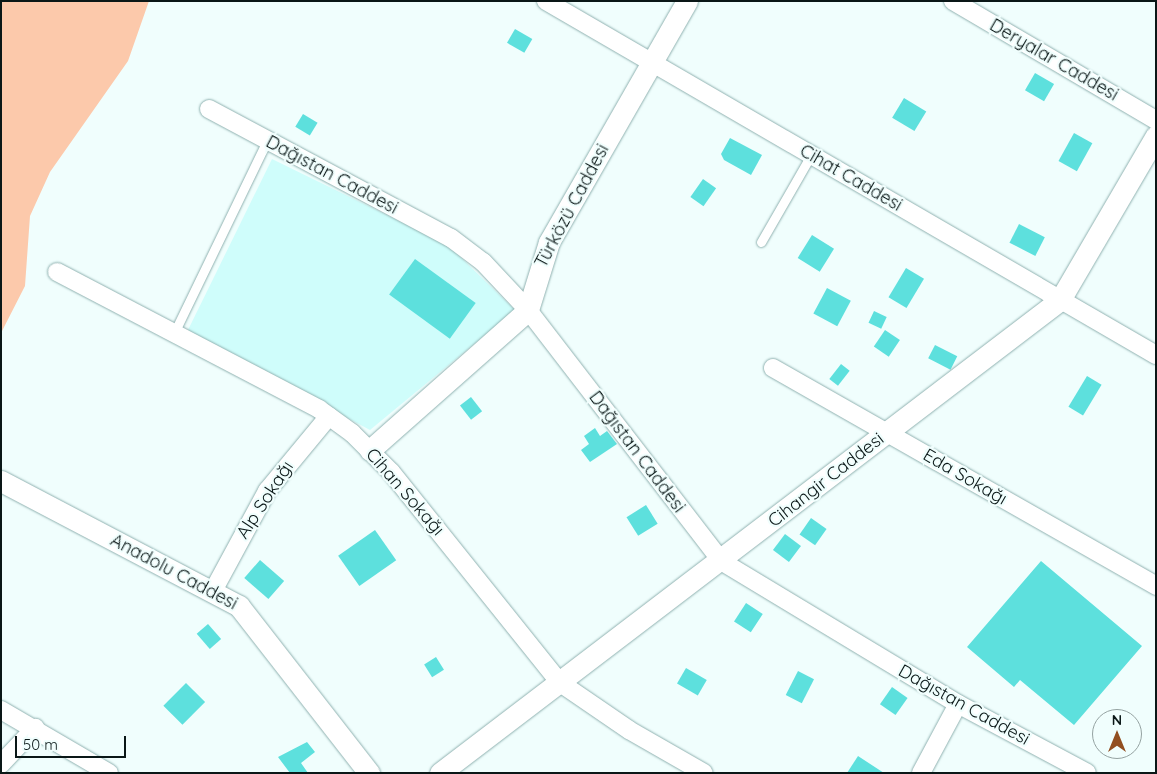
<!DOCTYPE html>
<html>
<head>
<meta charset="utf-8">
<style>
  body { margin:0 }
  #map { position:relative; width:1157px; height:774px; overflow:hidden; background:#f0fefd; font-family:Quicksand,sans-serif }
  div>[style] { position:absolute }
  .built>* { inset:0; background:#cffdfb }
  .green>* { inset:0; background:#fcc9ab }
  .building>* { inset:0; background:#5de0dd; transform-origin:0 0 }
  .roads { filter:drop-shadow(0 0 1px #8fb1b0) drop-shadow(0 0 1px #8fb1b0) }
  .service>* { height:9px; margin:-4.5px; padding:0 4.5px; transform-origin:4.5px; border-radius:4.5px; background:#fff }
  .minor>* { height:18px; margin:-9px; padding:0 9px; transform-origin:9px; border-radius:9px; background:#fff }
  .tertiary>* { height:21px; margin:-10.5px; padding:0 10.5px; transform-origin:10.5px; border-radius:10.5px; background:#fff }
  span { translate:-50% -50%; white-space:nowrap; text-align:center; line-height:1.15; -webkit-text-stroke:4.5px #f0fefd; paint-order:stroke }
  .street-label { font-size:18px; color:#0a1717 }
  .frame { position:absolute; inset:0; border:2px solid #0a1717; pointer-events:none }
  .north { position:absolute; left:1092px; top:709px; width:50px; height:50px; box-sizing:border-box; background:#f0fefd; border:1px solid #94a2a1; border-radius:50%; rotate:0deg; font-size:14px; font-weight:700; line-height:20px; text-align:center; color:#0a1717 }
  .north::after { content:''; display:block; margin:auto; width:18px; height:22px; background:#924f21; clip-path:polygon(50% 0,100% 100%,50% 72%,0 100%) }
  .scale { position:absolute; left:15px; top:736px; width:111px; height:22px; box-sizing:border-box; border:2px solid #0a1717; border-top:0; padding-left:6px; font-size:15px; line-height:18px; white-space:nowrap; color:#0a1717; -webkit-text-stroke:4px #f0fefd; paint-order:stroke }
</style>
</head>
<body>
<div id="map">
  <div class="built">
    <div style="clip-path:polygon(272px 159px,448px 245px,515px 310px,370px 430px,187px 332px)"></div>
  </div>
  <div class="green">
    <div style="clip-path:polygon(1px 1px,149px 1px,128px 61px,50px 172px,30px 216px,25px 286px,1px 333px)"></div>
  </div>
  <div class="building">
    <div style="left:515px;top:29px;width:20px;height:16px;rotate:30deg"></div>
    <div style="left:1035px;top:73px;width:22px;height:20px;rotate:30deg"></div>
    <div style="left:904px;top:98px;width:26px;height:23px;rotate:31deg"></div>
    <div style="left:303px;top:114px;width:17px;height:15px;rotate:31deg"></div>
    <div style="left:1074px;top:133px;width:21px;height:32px;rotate:29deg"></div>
    <div style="clip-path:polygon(730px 138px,762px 155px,751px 175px,724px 160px,721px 154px)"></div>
    <div style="left:703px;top:179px;width:16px;height:22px;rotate:35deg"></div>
    <div style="left:1019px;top:224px;width:29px;height:21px;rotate:27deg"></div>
    <div style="left:812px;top:235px;width:26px;height:27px;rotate:32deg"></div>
    <div style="left:415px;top:259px;width:75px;height:44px;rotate:36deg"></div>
    <div style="left:906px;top:268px;width:21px;height:34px;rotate:31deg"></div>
    <div style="left:827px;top:288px;width:27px;height:29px;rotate:28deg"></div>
    <div style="left:874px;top:311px;width:14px;height:13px;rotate:25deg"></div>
    <div style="left:885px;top:330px;width:18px;height:20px;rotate:34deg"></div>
    <div style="left:935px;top:345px;width:25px;height:15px;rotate:27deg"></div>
    <div style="left:841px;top:364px;width:11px;height:19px;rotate:38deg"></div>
    <div style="left:1087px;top:376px;width:17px;height:36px;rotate:31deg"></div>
    <div style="left:471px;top:397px;width:18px;height:14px;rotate:52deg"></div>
    <div style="clip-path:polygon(595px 428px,600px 436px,607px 431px,617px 444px,590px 462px,581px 450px,589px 444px,584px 436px)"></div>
    <div style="left:646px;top:505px;width:22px;height:23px;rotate:58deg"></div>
    <div style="left:811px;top:518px;width:19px;height:20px;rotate:35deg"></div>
    <div style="left:375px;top:530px;width:37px;height:45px;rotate:55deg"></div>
    <div style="left:785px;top:534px;width:20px;height:20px;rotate:37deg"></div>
    <div style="left:260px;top:560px;width:32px;height:24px;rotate:41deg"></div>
    <div style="clip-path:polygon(1041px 561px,1142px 646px,1074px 725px,1020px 680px,1014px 687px,967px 647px)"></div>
    <div style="left:746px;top:603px;width:20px;height:22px;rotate:33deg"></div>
    <div style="left:208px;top:624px;width:20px;height:15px;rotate:49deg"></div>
    <div style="left:436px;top:657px;width:15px;height:14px;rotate:58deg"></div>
    <div style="left:686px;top:668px;width:24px;height:18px;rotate:30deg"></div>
    <div style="left:798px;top:671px;width:18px;height:27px;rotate:27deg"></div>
    <div style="left:186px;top:683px;width:27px;height:32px;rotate:45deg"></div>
    <div style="left:892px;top:687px;width:19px;height:21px;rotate:35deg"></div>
    <div style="clip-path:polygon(307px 742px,315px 752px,301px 763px,308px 773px,290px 773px,278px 757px)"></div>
    <div style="clip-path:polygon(858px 756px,884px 773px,847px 773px)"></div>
  </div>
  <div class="roads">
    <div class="service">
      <div style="left:761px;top:242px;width:100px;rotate:-60.1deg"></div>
      <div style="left:174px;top:333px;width:213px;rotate:-64.2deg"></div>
    </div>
    <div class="minor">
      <div style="left:546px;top:1px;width:705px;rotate:30.13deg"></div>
      <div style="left:953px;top:1px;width:235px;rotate:30.4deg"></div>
      <div style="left:209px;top:109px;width:274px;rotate:28.1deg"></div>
      <div style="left:451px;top:238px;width:40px;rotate:37deg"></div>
      <div style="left:483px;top:262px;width:66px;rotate:46.8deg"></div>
      <div style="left:528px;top:310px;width:317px;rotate:52.4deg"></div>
      <div style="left:721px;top:561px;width:277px;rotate:31.1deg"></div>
      <div style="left:958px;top:704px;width:146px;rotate:28.1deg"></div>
      <div style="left:57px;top:272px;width:296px;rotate:27.6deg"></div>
      <div style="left:319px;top:409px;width:41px;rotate:36deg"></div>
      <div style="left:352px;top:433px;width:55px;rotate:45deg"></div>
      <div style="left:391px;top:472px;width:269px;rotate:51.3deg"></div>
      <div style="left:559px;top:682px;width:85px;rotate:34.4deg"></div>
      <div style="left:629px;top:730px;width:86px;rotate:29.8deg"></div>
      <div style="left:773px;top:368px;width:441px;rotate:29.6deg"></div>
      <div style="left:213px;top:591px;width:114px;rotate:-61.6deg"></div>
      <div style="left:267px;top:491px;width:97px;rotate:-50.4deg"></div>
      <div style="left:1px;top:710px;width:125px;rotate:30.3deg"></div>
      <div style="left:1px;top:764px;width:50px;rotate:-46.6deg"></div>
      <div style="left:921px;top:773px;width:78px;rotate:-61.8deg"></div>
    </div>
    <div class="tertiary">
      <div style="left:370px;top:450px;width:211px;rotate:-41.5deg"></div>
      <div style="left:528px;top:310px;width:71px;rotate:-72.8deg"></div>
      <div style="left:549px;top:242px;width:278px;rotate:-60.2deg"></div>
      <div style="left:1px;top:481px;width:269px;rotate:27.7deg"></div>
      <div style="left:239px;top:606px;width:212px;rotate:52.1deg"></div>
      <div style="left:440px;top:773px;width:780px;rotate:-37.34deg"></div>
      <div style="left:1060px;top:300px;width:190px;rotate:-59.7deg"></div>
    </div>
  </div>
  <div class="street-label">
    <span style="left:1054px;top:60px;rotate:30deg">Deryalar Caddesi</span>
    <span style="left:332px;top:175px;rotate:28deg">Dağıstan Caddesi</span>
    <span style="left:851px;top:178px;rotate:30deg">Cihat Caddesi</span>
    <span style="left:572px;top:206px;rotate:-62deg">Türközü Caddesi</span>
    <span style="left:637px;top:452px;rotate:53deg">Dağıstan Caddesi</span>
    <span style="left:965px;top:477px;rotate:30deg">Eda Sokağı</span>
    <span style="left:826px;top:480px;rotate:-38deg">Cihangir Caddesi</span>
    <span style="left:405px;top:492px;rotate:49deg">Cihan Sokağı</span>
    <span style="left:265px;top:500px;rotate:-57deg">Alp Sokağı</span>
    <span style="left:174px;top:572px;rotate:28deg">Anadolu Caddesi</span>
    <span style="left:964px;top:705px;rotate:29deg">Dağıstan Caddesi</span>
  </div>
  <div class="frame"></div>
  <div class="north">N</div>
  <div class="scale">50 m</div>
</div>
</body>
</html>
